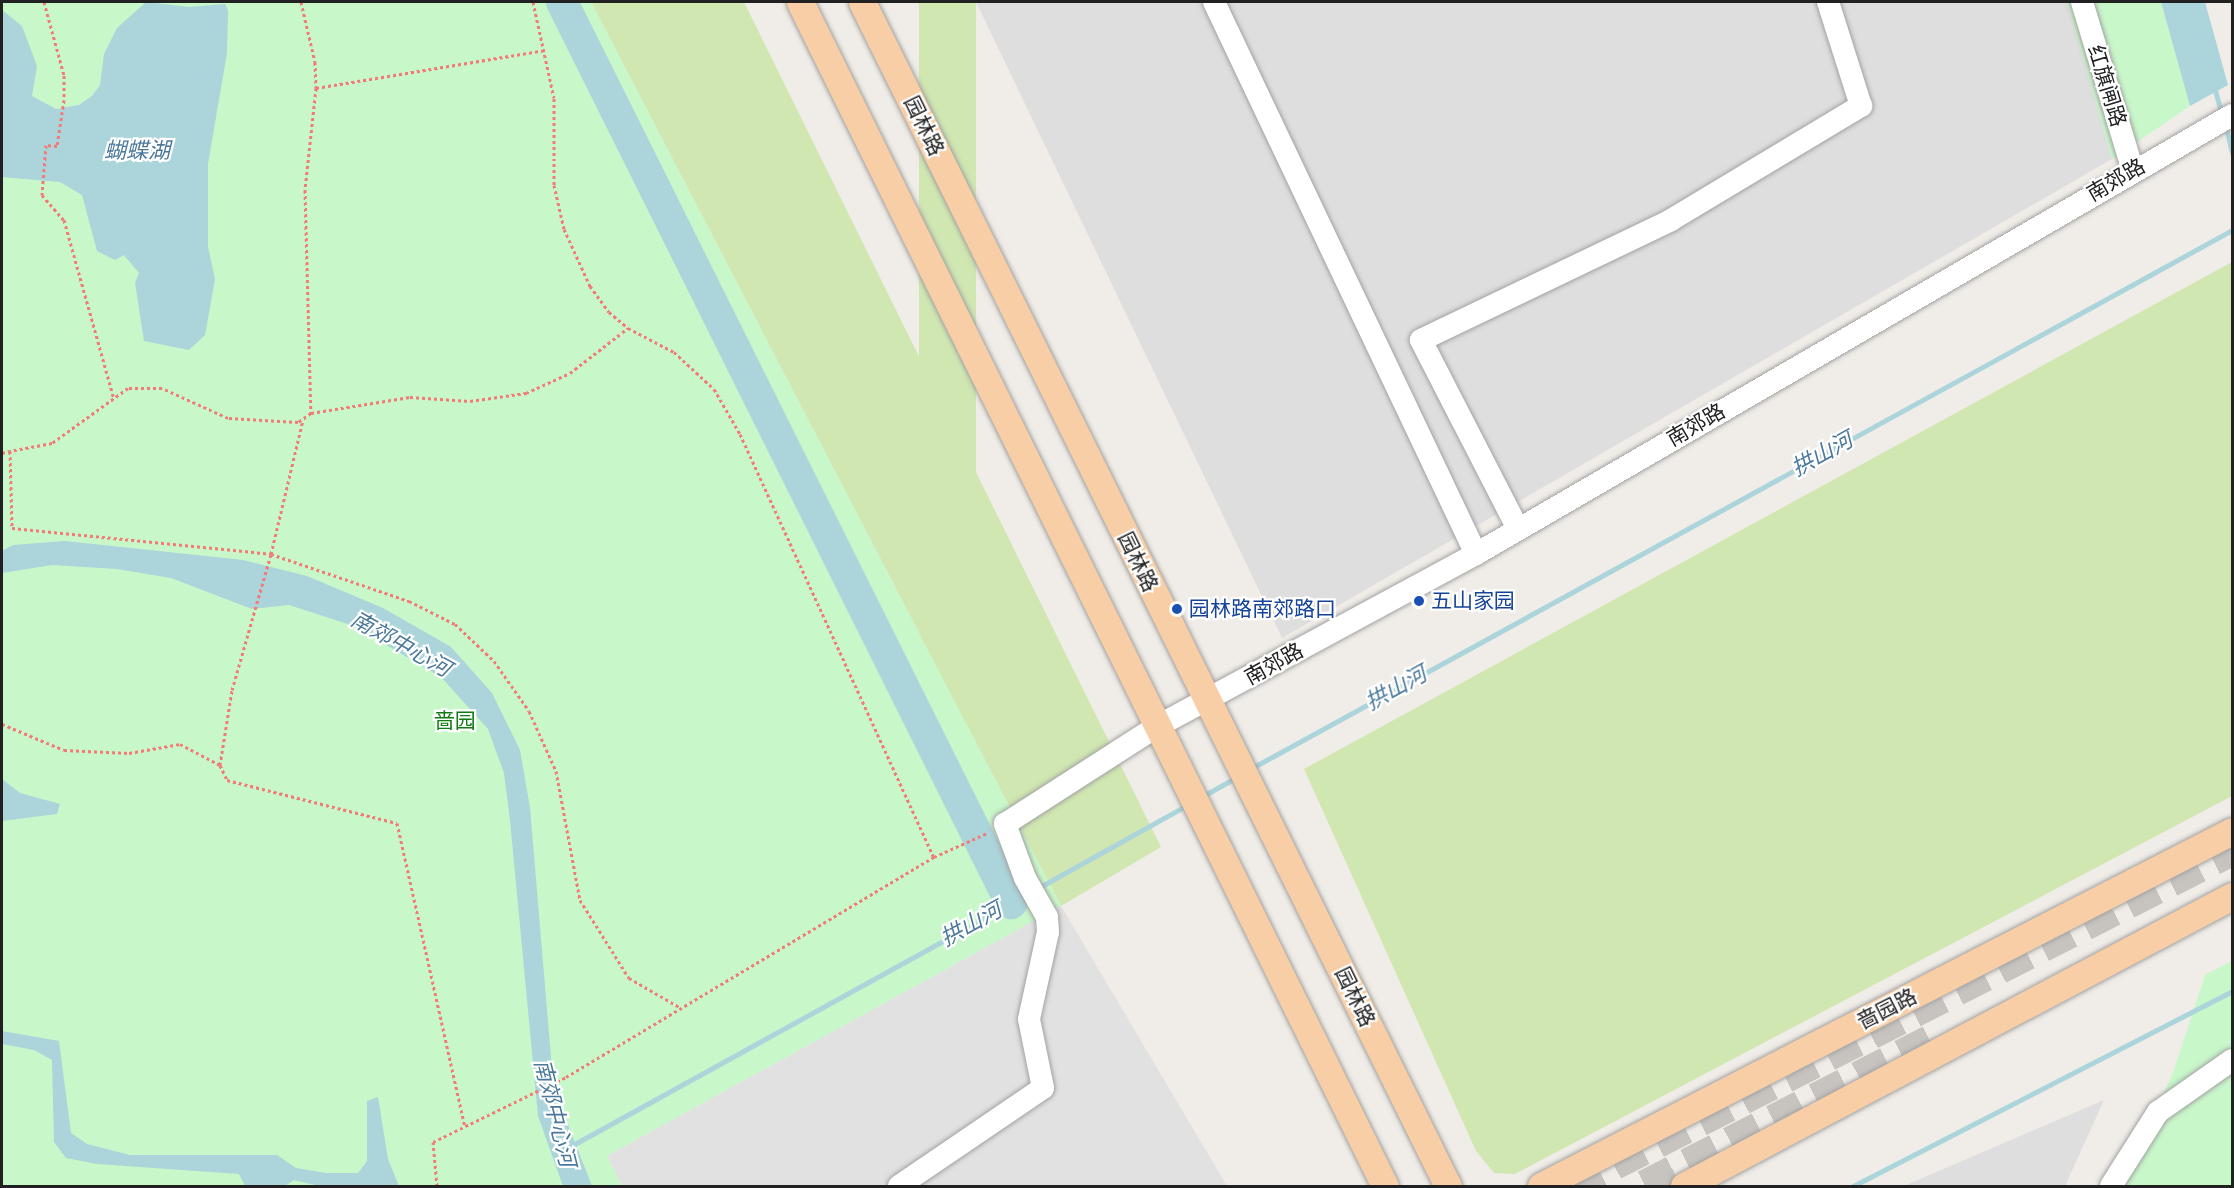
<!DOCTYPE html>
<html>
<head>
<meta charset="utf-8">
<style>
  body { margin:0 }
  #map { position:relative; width:2234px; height:1188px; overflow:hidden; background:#f0ede8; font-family:Signika,"Noto Sans SC",sans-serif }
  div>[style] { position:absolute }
  .residential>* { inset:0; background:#dfdede }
  .grass>* { inset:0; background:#d0e7b1; transform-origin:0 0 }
  .park>* { inset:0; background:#c8f7c9 }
  .parking>* { inset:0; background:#e1e1e1 }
  .water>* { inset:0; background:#abd4db }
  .stream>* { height:5px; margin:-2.5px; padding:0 2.5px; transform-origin:2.5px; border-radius:2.5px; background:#abd4db }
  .river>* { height:32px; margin:-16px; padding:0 16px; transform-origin:16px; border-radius:16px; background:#abd4db }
  .highway-tunnel>* { height:32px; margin-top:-16px; transform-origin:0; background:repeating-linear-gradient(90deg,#c7c4c0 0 32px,transparent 0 48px) }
  .path>* { height:3px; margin-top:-1.5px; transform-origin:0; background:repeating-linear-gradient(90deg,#f27b77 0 3px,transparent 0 6px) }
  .roads { filter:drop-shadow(0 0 2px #a2a2a2) drop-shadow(0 0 2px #a2a2a2) }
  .minor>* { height:22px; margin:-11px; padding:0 11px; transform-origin:11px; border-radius:11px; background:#fff }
  .major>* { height:27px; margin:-13.5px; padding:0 13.5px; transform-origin:13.5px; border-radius:13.5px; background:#f7cea6 }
  .dots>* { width:16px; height:16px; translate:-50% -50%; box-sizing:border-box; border:3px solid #fff; border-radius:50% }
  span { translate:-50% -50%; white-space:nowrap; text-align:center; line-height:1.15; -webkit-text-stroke:4.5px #fff; paint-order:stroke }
  .street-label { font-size:21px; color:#212121 }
  .transit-label { font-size:21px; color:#164399 }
  .left { translate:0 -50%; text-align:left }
  .park-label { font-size:21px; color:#127b13 }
  .water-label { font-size:22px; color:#4b799c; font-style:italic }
  .frame { position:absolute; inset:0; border:3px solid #212121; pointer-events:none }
</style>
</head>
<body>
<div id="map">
  <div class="residential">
    <div style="clip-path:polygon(976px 2px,2067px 2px,2112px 159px,1282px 638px)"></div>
    <div style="clip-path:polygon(2104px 1100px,2065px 1186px,1904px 1186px)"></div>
  </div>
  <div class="grass">
    <div style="clip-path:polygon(591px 2px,744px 2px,1161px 847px,1061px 906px)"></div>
    <div style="left:919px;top:2px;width:57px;height:729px"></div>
    <div style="clip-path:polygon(2232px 262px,2232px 796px,1515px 1174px,1494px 1173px,1476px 1151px,1304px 769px)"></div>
  </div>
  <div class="park">
    <div style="clip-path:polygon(2px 2px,591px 2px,1061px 906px,607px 1156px,622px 1186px,2px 1186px)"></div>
    <div style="clip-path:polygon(2067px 2px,2161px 2px,2190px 106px,2112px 159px)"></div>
    <div style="clip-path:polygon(2232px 961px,2232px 1186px,2122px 1186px,2173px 1073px,2205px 975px)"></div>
  </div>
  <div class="parking">
    <div style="clip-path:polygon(1061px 906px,1227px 1186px,622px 1186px,607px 1156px)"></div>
  </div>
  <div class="water">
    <div style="clip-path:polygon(146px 2px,189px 7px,225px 4px,228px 10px,227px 53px,208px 164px,208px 247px,215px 279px,205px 335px,189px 350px,144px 341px,135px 283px,139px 273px,124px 255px,115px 260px,97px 251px,82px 195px,60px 182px,2px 177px,2px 10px,22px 26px,37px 66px,32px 96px,56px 109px,79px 105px,92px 96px,100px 85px,104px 54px,117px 28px)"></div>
    <div style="clip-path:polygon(2161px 2px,2205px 2px,2228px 85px,2190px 106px)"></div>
    <div style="clip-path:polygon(65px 541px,243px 560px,307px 576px,383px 608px,451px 647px,492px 693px,520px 750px,530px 808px,552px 1069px,563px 1112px,592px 1186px,563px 1186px,538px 1116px,510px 820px,504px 773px,488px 729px,441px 677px,354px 626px,289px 605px,252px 609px,171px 578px,117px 569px,52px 565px,2px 573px,2px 551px,13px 545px)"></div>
    <div style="clip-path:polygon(2px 779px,20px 793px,60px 804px,57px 814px,2px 821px)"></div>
    <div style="clip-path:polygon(2px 1031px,59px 1041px,71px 1133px,87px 1144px,130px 1155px,277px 1155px,296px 1168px,326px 1173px,358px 1173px,367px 1161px,367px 1101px,378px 1097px,388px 1159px,399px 1186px,315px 1185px,294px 1180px,285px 1186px,245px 1186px,239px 1174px,97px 1164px,66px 1158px,54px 1142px,52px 1060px,34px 1050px,2px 1044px)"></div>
  </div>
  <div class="stream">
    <div style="left:2214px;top:87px;width:29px;rotate:74deg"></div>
    <div style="left:2225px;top:124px;width:30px;rotate:76deg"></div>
    <div style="left:1250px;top:769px;width:1120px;rotate:-28.76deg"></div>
    <div style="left:1201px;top:797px;width:41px;rotate:-29.1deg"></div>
    <div style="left:1038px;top:888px;width:171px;rotate:-29.1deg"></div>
    <div style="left:571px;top:1146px;width:522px;rotate:-28.87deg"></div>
    <div style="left:1853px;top:1186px;width:426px;rotate:-27.2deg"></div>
  </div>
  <div class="river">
    <div style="left:562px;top:2px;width:1007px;rotate:63.51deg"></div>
  </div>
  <div class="highway-tunnel">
    <div style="left:1571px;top:1186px;width:741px;rotate:-26.95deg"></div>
    <div style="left:1645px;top:1186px;width:329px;rotate:-27deg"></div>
  </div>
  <div class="path">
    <div style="left:44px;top:2px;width:76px;rotate:74.7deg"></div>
    <div style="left:64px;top:75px;width:25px;rotate:90deg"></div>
    <div style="left:64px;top:100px;width:47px;rotate:98.7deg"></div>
    <div style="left:57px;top:146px;width:11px;rotate:-175deg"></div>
    <div style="left:46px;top:145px;width:50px;rotate:94.6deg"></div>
    <div style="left:42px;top:195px;width:33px;rotate:49deg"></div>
    <div style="left:64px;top:220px;width:183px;rotate:74.4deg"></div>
    <div style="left:301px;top:2px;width:62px;rotate:76.9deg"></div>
    <div style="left:315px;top:62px;width:26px;rotate:88deg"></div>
    <div style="left:316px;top:88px;width:103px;rotate:96.2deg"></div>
    <div style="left:305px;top:190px;width:223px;rotate:88.5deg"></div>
    <div style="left:311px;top:413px;width:16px;rotate:145deg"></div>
    <div style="left:298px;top:422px;width:70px;rotate:-176.7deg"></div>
    <div style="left:228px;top:418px;width:72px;rotate:-155.6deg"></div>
    <div style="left:162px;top:388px;width:34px;rotate:180deg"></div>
    <div style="left:128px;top:388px;width:94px;rotate:144.1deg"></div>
    <div style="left:52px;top:443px;width:43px;rotate:169.2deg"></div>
    <div style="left:10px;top:451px;width:77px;rotate:88.5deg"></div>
    <div style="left:12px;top:528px;width:260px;rotate:5.7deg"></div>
    <div style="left:271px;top:554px;width:146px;rotate:18.8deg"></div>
    <div style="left:409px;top:601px;width:51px;rotate:26.6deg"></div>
    <div style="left:455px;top:624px;width:54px;rotate:43.5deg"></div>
    <div style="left:494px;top:661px;width:61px;rotate:55deg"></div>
    <div style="left:529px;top:711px;width:66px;rotate:65.8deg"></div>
    <div style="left:556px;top:771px;width:131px;rotate:79.5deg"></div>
    <div style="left:580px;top:900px;width:92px;rotate:57.9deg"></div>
    <div style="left:629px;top:978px;width:60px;rotate:30deg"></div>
    <div style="left:533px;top:2px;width:98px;rotate:77.7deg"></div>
    <div style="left:554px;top:98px;width:87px;rotate:90deg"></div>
    <div style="left:554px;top:185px;width:45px;rotate:77.2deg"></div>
    <div style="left:564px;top:229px;width:63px;rotate:65.5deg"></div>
    <div style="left:590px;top:286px;width:32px;rotate:54deg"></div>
    <div style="left:609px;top:312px;width:25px;rotate:40deg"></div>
    <div style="left:628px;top:328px;width:52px;rotate:27.6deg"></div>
    <div style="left:674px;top:352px;width:54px;rotate:42.8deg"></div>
    <div style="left:714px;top:389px;width:52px;rotate:60deg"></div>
    <div style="left:740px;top:434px;width:465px;rotate:65.4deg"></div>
    <div style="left:316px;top:88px;width:232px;rotate:-9.4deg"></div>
    <div style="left:311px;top:413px;width:100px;rotate:-9.2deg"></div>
    <div style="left:410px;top:397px;width:60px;rotate:3.8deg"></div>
    <div style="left:470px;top:401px;width:57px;rotate:-8.1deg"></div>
    <div style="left:526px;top:393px;width:48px;rotate:-24.4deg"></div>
    <div style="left:570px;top:373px;width:73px;rotate:-37.8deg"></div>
    <div style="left:2px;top:453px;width:8px;rotate:-14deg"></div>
    <div style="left:2px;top:724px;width:67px;rotate:22.8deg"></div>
    <div style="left:64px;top:750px;width:65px;rotate:2.6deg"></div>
    <div style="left:129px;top:753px;width:52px;rotate:-10deg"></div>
    <div style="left:180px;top:744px;width:45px;rotate:27.7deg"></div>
    <div style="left:220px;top:765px;width:17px;rotate:65deg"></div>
    <div style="left:227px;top:780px;width:175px;rotate:14.2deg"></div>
    <div style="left:397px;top:823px;width:311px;rotate:77.4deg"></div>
    <div style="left:220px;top:765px;width:76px;rotate:-80.9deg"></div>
    <div style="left:232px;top:690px;width:141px;rotate:-74deg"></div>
    <div style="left:271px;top:554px;width:138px;rotate:-76.6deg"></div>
    <div style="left:437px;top:1186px;width:44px;rotate:-95.2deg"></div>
    <div style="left:433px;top:1142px;width:148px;rotate:-26deg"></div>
    <div style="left:566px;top:1077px;width:429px;rotate:-30.9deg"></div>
    <div style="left:934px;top:857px;width:58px;rotate:-24.4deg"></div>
  </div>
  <div class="roads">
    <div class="minor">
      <div style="left:1214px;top:2px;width:611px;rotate:64.61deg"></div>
      <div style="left:2082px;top:2px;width:177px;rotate:73.2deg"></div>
      <div style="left:1517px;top:527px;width:210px;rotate:-117.2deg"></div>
      <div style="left:1421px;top:340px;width:277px;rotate:-25.6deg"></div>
      <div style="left:1671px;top:220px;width:222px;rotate:-31deg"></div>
      <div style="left:1861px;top:106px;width:109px;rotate:-107.6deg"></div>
      <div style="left:899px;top:1186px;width:174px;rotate:-34.2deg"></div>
      <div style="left:1043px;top:1088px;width:70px;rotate:-101.5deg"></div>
      <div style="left:1029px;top:1019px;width:89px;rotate:-77.7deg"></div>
      <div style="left:1048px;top:932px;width:15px;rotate:-94deg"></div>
      <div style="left:1047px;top:917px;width:45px;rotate:-119.4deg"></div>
      <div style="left:1025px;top:878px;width:58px;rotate:-110.3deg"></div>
      <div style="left:1005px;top:824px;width:179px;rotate:-32.7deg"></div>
      <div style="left:1156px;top:727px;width:364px;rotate:-28.4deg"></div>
      <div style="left:1476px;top:554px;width:874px;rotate:-30.14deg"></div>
      <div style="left:2111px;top:1186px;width:88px;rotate:-57.6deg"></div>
      <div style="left:2158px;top:1112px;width:90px;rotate:-35.1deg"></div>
    </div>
    <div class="major">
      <div style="left:800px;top:2px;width:1321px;rotate:63.71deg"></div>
      <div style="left:862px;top:2px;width:1321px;rotate:63.67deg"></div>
      <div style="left:1541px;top:1186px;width:777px;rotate:-27.19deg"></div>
      <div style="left:1684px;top:1186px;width:620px;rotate:-27.89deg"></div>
    </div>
  </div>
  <div class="dots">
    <div style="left:1419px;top:601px;background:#1a4fb4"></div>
    <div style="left:1177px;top:609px;background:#1a4fb4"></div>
  </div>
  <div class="street-label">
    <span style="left:2107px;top:86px;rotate:73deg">红旗闸路</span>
    <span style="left:924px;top:126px;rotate:64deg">园林路</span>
    <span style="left:2116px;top:180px;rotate:-30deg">南郊路</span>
    <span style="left:1696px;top:425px;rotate:-30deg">南郊路</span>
    <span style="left:1138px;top:562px;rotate:64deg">园林路</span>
    <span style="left:1274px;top:664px;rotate:-29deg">南郊路</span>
    <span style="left:1355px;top:997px;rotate:64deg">园林路</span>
    <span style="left:1887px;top:1009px;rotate:-27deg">啬园路</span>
  </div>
  <div class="transit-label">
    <span class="left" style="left:1431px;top:601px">五山家园</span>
    <span class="left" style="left:1189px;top:609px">园林路南郊路口</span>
  </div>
  <div class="park-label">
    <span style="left:455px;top:721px">啬园</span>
  </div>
  <div class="water-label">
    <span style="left:137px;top:151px">蝴蝶湖</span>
    <span style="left:1822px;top:454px;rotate:-29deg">拱山河</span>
    <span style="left:401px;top:644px;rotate:29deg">南郊中心河</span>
    <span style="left:1396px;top:688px;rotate:-29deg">拱山河</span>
    <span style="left:971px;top:924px;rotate:-29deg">拱山河</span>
    <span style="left:555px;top:1113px;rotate:76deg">南郊中心河</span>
  </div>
  <div class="frame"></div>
</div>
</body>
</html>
